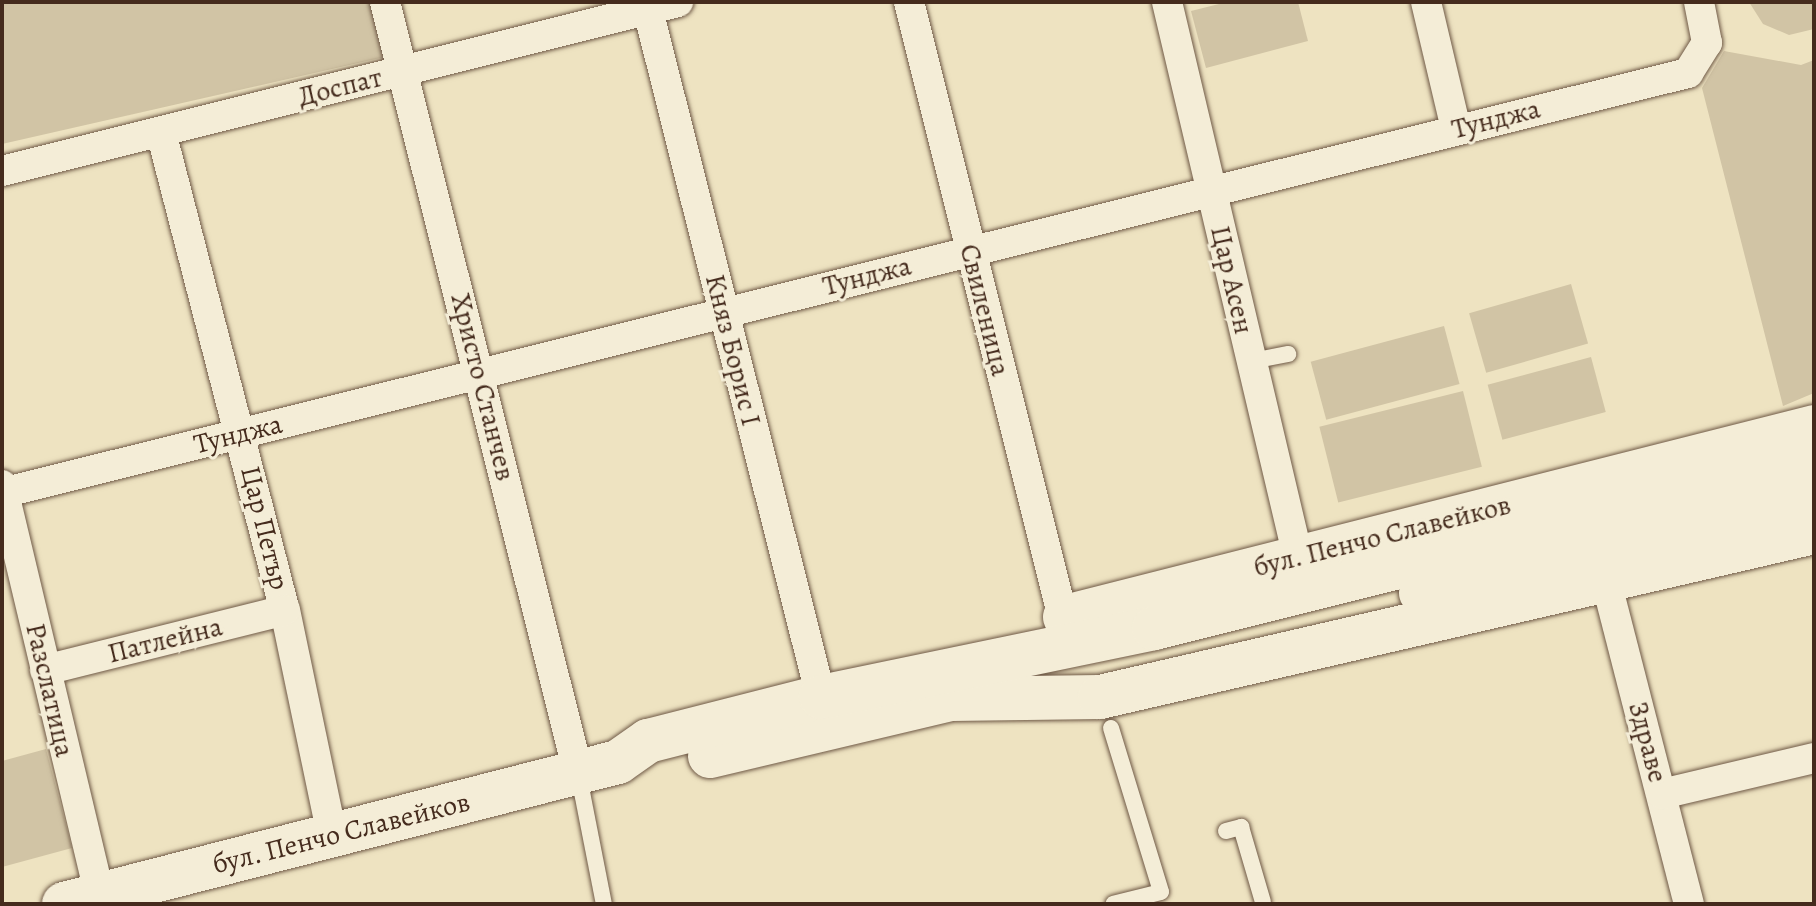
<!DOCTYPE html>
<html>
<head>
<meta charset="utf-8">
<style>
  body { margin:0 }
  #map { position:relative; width:1816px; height:906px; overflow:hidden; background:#eee3c1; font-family:Alegreya,serif }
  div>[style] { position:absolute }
  .green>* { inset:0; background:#d1c4a5; transform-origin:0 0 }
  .roads { filter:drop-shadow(0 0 2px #6f5946) drop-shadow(0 0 2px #6f5946) }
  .lane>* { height:16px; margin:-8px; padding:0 8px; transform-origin:8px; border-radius:8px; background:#f4edd7 }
  .street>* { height:30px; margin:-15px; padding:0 15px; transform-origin:15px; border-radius:15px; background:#f4edd7 }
  .secondary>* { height:44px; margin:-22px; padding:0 22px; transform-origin:22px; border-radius:22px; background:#f4edd7 }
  span { translate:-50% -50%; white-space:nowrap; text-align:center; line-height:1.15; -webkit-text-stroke:6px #f4edd7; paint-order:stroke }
  .street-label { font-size:28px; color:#452b1d }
  .frame { position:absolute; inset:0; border:4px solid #452b1d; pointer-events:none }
</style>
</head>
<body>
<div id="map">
  <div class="green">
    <div style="clip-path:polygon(2px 2px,373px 2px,389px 56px,2px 144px)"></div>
    <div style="clip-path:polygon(1227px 2px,1298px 2px,1308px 41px,1206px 68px,1191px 11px)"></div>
    <div style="clip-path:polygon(1749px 2px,1814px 2px,1814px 29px,1789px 35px,1763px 24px)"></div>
    <div style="clip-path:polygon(1724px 51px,1801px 65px,1814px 60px,1814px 393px,1783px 406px,1702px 88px)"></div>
    <div style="left:1571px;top:284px;width:62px;height:106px;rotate:74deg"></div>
    <div style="left:1444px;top:326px;width:60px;height:138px;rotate:75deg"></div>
    <div style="left:1591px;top:357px;width:57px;height:107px;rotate:75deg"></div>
    <div style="left:1463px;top:391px;width:78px;height:148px;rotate:76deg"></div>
    <div style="clip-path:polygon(46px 749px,72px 848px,2px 867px,2px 761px)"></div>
  </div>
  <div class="roads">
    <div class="lane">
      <div style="left:1252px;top:361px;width:37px;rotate:-11deg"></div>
      <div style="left:1111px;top:728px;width:171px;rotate:73deg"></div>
      <div style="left:1161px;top:892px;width:49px;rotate:166deg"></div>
      <div style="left:578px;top:772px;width:135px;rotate:78.9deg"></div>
      <div style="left:1226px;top:831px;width:16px;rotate:-15deg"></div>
      <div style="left:1241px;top:827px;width:78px;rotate:73.7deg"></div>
    </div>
    <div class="street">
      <div style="left:385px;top:2px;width:794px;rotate:75.93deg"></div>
      <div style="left:646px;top:2px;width:717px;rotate:75.87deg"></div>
      <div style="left:909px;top:2px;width:635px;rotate:75.96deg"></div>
      <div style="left:1167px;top:2px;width:570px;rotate:76.72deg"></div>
      <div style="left:1426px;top:2px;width:130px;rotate:76.7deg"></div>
      <div style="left:161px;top:132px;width:494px;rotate:75.5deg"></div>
      <div style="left:285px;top:610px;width:230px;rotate:78.2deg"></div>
      <div style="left:2px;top:171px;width:697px;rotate:-14.04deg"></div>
      <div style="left:2px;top:485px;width:422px;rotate:76.6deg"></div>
      <div style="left:2px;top:493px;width:1738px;rotate:-13.99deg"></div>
      <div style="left:1688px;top:73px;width:36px;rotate:-58deg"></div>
      <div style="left:1707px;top:43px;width:42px;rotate:-101deg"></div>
      <div style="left:1606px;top:581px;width:333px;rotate:75.6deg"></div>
      <div style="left:45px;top:670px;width:247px;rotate:-14deg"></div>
      <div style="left:1662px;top:794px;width:156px;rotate:-13.3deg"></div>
    </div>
    <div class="secondary">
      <div style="left:1421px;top:593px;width:405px;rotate:-14deg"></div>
      <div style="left:1065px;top:617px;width:773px;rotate:-14.23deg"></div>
      <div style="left:710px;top:756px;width:248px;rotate:-13.3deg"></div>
      <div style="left:951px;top:699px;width:149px;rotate:-0.8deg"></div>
      <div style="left:1100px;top:697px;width:733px;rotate:-13.01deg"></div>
      <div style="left:64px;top:904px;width:572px;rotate:-14.38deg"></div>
      <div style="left:618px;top:762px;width:37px;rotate:-35deg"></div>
      <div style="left:648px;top:741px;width:179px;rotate:-14.3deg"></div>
      <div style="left:821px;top:697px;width:340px;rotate:-11.7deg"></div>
      <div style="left:1154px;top:628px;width:680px;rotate:-14.04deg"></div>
    </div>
  </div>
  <div class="street-label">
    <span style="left:340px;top:87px;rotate:-14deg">Доспат</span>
    <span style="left:1496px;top:119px;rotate:-14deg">Тунджа</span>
    <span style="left:867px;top:276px;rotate:-14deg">Тунджа</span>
    <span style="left:1232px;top:280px;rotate:77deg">Цар Асен</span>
    <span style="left:985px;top:310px;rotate:76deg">Свиленица</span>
    <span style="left:733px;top:350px;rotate:76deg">Княз Борис I</span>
    <span style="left:483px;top:387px;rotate:76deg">Христо Станчев</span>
    <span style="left:238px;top:434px;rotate:-14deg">Тунджа</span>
    <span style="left:265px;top:528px;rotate:76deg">Цар Петър</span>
    <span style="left:1382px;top:536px;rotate:-14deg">бул. Пенчо Славейков</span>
    <span style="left:165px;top:640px;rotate:-14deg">Патлейна</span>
    <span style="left:50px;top:690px;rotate:77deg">Разслатица</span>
    <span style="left:1648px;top:742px;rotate:75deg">Здраве</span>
    <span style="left:341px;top:833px;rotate:-14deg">бул. Пенчо Славейков</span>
  </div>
  <div class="frame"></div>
</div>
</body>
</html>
